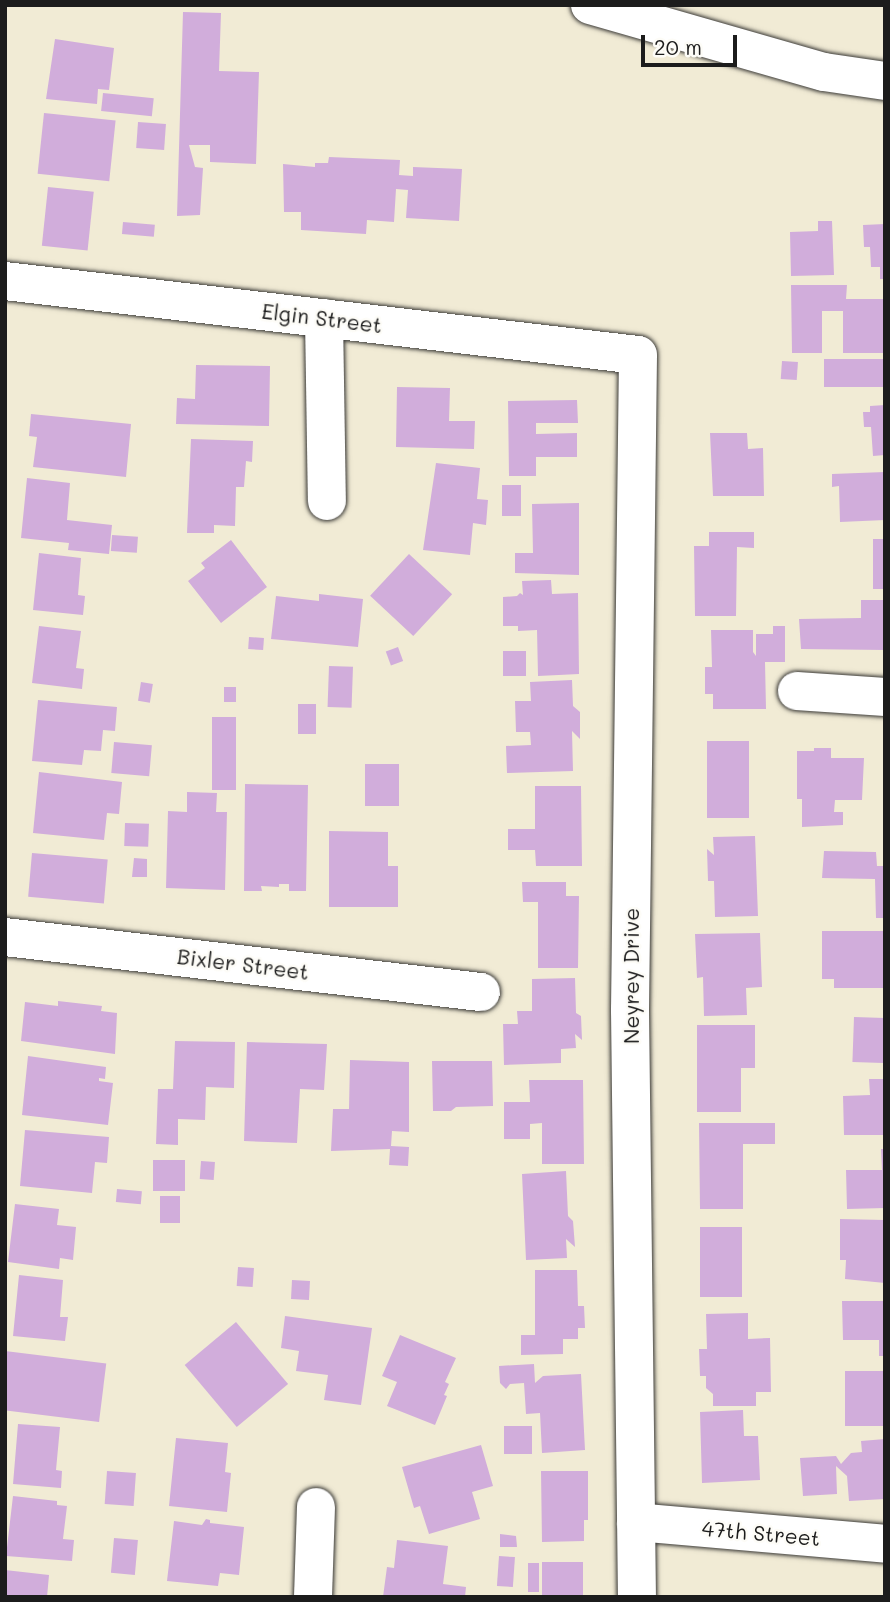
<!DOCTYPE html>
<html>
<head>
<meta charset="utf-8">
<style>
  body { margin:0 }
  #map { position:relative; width:890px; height:1602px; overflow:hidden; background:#f1ebd5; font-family:Mali,sans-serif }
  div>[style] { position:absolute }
  .building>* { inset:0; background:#d1addb; transform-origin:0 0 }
  .roads { filter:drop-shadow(0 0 2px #3c3b38) drop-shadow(0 0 2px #3c3b38) }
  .minor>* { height:38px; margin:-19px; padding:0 19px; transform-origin:19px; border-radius:19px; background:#fff }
  .major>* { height:38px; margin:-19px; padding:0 19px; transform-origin:19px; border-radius:19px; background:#fff }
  span { translate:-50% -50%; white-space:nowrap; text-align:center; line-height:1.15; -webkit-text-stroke:5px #fdfcf7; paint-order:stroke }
  .street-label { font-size:21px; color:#1c1c1c }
  .frame { position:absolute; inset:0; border:7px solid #1c1c1c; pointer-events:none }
  .scale { position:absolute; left:641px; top:35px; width:96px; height:32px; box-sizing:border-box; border:4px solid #1c1c1c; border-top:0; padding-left:9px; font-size:21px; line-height:24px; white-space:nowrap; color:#1c1c1c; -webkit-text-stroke:5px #fdfcf7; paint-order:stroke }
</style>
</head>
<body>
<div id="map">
  <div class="building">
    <div style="clip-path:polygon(183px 12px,221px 13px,219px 71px,259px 72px,256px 164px,210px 162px,210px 145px,189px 145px,195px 167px,203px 168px,200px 215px,177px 216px)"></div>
    <div style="clip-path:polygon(55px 39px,114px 48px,109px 90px,98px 89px,97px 104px,46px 99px)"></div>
    <div style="left:103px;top:93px;width:51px;height:18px;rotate:6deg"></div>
    <div style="left:44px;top:113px;width:72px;height:61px;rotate:6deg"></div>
    <div style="left:138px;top:122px;width:28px;height:26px;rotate:4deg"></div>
    <div style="clip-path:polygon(329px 157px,400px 160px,399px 175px,413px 176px,413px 167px,462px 169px,459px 221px,406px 218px,408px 190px,396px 189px,394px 222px,367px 220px,366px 234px,301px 230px,301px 212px,284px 212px,283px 164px,315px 167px,315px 163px,328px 163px)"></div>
    <div style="left:48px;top:187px;width:46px;height:59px;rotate:6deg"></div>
    <div style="clip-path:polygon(818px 221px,832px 221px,834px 275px,791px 276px,790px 232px,818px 231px)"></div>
    <div style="left:123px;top:222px;width:32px;height:12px;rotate:5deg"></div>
    <div style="clip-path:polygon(885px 224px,885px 279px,880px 279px,880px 267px,871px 267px,870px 247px,864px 247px,863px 225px)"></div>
    <div style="clip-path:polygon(791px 285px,847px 285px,846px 299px,885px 299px,885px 353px,843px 353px,843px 311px,822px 311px,822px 353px,792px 353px)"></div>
    <div style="left:885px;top:359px;width:28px;height:61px;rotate:90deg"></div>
    <div style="left:782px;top:361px;width:16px;height:18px;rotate:4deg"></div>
    <div style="clip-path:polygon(196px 365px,270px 366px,269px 426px,176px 424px,177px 398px,195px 399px)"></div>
    <div style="clip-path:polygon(397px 387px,450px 388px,449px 421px,475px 421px,474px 449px,396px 447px)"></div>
    <div style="clip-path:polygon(577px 400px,578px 423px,536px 423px,536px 434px,577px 433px,577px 457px,536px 457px,536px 476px,509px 476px,508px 401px)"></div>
    <div style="clip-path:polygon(885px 405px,885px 455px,873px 456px,871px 427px,864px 427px,863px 412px,870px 412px,870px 406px)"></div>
    <div style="clip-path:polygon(31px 414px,131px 424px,126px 477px,33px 467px,37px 437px,29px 436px)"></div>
    <div style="clip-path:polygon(710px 433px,747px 433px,748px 449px,763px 448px,764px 496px,713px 496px)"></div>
    <div style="clip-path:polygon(191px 439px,253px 441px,252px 462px,246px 461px,244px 487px,236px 487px,235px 526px,214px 525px,214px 533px,187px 533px)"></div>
    <div style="clip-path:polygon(436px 463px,480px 468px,477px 499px,488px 500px,486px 525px,473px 523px,470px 555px,423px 550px)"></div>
    <div style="clip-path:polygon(885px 472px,885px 520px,840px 522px,839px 486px,832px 487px,832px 474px)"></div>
    <div style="clip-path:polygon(27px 478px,70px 483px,67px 520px,112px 525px,109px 554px,68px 550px,69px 543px,21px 538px)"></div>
    <div style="left:502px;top:485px;width:19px;height:31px"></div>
    <div style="clip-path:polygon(579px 503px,579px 575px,515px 573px,515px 553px,533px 553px,532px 504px)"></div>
    <div style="clip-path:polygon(709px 532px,754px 532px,754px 548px,737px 547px,736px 616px,695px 616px,694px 546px,709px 546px)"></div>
    <div style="left:112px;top:535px;width:26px;height:16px;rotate:4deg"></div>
    <div style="left:873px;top:539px;width:12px;height:50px"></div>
    <div style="clip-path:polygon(231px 540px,267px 587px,221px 623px,188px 581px,205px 568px,201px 563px)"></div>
    <div style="clip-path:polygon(39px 553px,81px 558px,78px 595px,85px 596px,83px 615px,33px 610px)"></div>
    <div style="left:409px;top:554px;width:59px;height:57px;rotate:43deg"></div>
    <div style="clip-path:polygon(551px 580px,552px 594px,578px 593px,579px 674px,538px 676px,537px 630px,518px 631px,518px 626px,503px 626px,503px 597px,517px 596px,520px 593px,523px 595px,522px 581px)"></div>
    <div style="clip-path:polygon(319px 594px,363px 599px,358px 647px,271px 639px,276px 596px,319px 601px)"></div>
    <div style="clip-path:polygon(861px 600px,885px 600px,885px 650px,801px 649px,799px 619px,861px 618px)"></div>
    <div style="clip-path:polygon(39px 626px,81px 631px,76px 668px,84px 669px,82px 689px,32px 683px)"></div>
    <div style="clip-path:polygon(773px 626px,785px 626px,785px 662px,765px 662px,766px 709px,713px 709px,713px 694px,705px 694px,705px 667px,712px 667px,711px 630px,753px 630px,753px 652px,756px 656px,756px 634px,773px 634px)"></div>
    <div style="left:249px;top:637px;width:15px;height:12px;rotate:4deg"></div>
    <div style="left:398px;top:647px;width:15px;height:13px;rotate:70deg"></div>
    <div style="left:503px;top:651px;width:23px;height:25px"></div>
    <div style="left:329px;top:666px;width:24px;height:41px;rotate:2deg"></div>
    <div style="clip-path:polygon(572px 680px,573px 706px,580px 712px,580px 739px,572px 731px,573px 771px,507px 773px,506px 746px,531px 745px,530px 732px,516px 732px,515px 701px,531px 701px,530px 682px)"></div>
    <div style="left:141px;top:682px;width:12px;height:19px;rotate:9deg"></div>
    <div style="left:224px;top:687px;width:12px;height:15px"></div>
    <div style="clip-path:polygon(38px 700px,117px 707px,115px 731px,103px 730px,101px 751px,84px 750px,82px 765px,32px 761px)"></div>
    <div style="left:298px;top:704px;width:18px;height:30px"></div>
    <div style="left:212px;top:717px;width:24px;height:73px"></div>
    <div style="left:707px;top:741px;width:42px;height:77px"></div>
    <div style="left:114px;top:742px;width:38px;height:31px;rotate:5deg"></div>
    <div style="clip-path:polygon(814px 748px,831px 748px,831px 758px,864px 758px,862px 800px,835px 800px,834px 812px,843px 812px,843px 825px,802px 827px,802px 799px,797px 799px,797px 751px,814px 751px)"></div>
    <div style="left:365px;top:764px;width:34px;height:42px"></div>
    <div style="clip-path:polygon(39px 772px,122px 782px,119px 814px,107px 813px,104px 840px,33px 833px)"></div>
    <div style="clip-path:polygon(245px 784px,308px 785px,306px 891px,289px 891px,289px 884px,279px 884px,279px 887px,261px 886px,262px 891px,244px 891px)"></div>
    <div style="clip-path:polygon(535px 786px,581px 786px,582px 866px,536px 866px,535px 850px,508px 850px,508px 829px,535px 829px)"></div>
    <div style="clip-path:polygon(187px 792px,217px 793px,216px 812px,227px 812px,225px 890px,166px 888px,168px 811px,187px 812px)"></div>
    <div style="left:125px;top:823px;width:24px;height:23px;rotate:2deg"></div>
    <div style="clip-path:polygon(329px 831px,388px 832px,388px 866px,398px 866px,398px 907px,329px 907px)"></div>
    <div style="clip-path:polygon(755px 836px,758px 916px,715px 917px,714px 881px,708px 881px,707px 849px,714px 855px,713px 837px)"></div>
    <div style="clip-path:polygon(824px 851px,876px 852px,877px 866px,885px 866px,885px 918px,876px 918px,875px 879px,822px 878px)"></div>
    <div style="left:32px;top:853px;width:76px;height:44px;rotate:5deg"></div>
    <div style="clip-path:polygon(134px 858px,147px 859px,147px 877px,132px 877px)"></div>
    <div style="clip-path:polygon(522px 882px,566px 882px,566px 896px,579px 896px,578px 968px,538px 968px,538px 902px,523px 902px)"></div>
    <div style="clip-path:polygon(822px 931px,885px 931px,885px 988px,834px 988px,834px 979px,822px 979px)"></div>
    <div style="clip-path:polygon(760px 933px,762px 987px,746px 988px,747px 1015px,704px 1016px,703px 977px,697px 978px,695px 934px)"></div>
    <div style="clip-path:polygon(575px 978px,576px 1013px,581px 1016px,582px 1040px,575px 1034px,576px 1048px,561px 1049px,561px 1063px,504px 1065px,503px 1024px,518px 1024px,517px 1011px,532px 1011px,532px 979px)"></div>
    <div style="clip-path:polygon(58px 1001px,102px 1006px,101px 1011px,117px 1013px,115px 1054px,21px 1041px,25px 1002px,58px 1006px)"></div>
    <div style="left:854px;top:1017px;width:31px;height:45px;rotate:2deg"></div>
    <div style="clip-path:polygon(697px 1025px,755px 1025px,755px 1068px,741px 1068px,741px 1112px,697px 1112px)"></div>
    <div style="clip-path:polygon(175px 1041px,235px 1042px,234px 1088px,206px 1087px,205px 1120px,178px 1119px,178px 1145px,156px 1144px,158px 1089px,173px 1089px)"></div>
    <div style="clip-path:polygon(247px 1042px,327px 1044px,324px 1090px,300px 1089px,297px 1143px,244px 1141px)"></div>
    <div style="clip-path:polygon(28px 1056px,106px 1067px,105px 1079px,99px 1078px,99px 1081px,113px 1083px,108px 1125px,22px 1115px)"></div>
    <div style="clip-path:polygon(350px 1060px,409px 1062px,409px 1132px,392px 1131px,391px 1146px,409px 1147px,408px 1166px,389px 1165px,390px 1149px,331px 1151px,333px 1109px,349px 1109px)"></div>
    <div style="clip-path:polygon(432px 1061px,492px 1061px,493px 1106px,456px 1107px,451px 1111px,433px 1111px)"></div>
    <div style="clip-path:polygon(869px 1079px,885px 1079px,885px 1135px,844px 1135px,843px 1096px,870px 1095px)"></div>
    <div style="clip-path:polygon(529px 1080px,583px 1080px,584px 1164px,542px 1164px,542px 1123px,530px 1124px,530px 1139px,504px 1139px,504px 1102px,530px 1102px)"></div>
    <div style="clip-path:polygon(699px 1123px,775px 1123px,775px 1144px,743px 1144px,743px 1209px,700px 1209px)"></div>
    <div style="clip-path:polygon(25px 1130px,109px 1137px,107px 1163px,95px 1162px,92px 1193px,20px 1186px)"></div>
    <div style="clip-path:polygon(881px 1149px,885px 1149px,885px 1208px,847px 1209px,846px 1170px,882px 1170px)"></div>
    <div style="left:185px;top:1160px;width:31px;height:32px;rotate:90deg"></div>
    <div style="left:201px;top:1161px;width:14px;height:18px;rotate:4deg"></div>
    <div style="clip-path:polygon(566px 1171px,568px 1216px,573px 1221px,575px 1247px,566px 1239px,567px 1258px,526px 1260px,522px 1174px)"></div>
    <div style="left:117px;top:1189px;width:25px;height:13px;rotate:5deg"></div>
    <div style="left:160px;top:1196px;width:20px;height:27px"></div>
    <div style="clip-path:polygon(15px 1204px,59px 1209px,57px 1225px,76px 1227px,73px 1260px,60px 1258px,59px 1269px,8px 1262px)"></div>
    <div style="clip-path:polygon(840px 1219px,885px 1220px,885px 1283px,845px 1279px,846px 1260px,840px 1260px)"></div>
    <div style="left:700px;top:1227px;width:42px;height:70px"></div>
    <div style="left:238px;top:1267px;width:16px;height:19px;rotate:4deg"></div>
    <div style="clip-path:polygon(535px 1270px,577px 1270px,578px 1306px,584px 1306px,585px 1328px,578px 1328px,578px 1339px,563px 1339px,563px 1354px,521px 1355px,521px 1335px,535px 1335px)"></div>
    <div style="clip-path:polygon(19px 1275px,63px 1280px,60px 1317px,68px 1317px,65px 1341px,13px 1336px)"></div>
    <div style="left:292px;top:1280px;width:18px;height:19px;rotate:3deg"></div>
    <div style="clip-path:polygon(842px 1301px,885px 1301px,885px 1356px,879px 1356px,879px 1340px,843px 1340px)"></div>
    <div style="clip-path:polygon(748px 1313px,748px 1339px,770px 1338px,771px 1392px,756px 1392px,756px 1406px,713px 1406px,713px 1394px,706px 1388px,706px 1376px,700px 1376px,699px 1349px,707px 1349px,706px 1314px)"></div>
    <div style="clip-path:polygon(285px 1316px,372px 1328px,361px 1405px,324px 1400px,328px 1375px,296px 1371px,299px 1351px,281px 1348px)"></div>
    <div style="left:236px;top:1322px;width:81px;height:67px;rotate:50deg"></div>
    <div style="clip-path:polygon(400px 1335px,456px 1358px,445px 1382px,449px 1384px,444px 1395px,447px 1396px,435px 1425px,387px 1406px,397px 1382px,382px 1376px)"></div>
    <div style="left:5px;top:1351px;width:102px;height:59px;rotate:7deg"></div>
    <div style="clip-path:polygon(534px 1364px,535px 1383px,543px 1376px,581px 1374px,585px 1450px,542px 1453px,540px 1413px,526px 1414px,524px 1383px,510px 1384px,506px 1389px,500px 1383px,499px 1366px)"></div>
    <div style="left:885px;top:1371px;width:55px;height:40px;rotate:90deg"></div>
    <div style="clip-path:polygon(743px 1410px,744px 1436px,758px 1436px,760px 1480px,702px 1483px,700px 1412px)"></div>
    <div style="clip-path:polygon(18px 1424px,60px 1427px,56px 1470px,62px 1471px,61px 1488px,13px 1484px)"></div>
    <div style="left:504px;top:1426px;width:28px;height:28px"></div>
    <div style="clip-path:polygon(176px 1438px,228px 1443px,225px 1472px,231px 1473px,227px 1512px,169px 1506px)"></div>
    <div style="clip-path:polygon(885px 1439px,885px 1499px,849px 1501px,847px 1476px,836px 1466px,837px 1494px,803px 1496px,800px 1458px,836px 1456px,841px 1464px,851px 1453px,862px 1452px,861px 1441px)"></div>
    <div style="clip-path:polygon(481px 1445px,493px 1486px,472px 1492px,480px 1519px,429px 1534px,420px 1506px,414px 1508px,402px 1467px)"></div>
    <div style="left:107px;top:1471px;width:29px;height:33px;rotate:4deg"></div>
    <div style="clip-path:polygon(541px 1471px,588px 1471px,588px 1520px,584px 1520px,584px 1541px,542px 1542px)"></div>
    <div style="clip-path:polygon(13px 1496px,57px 1501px,57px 1505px,67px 1506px,63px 1539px,74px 1540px,72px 1561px,6px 1556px)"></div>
    <div style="clip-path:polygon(206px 1519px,210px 1520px,210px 1523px,244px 1527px,239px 1575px,220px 1573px,218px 1586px,167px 1581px,174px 1521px,202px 1525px)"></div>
    <div style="clip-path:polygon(500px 1534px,516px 1536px,517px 1547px,500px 1547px)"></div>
    <div style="left:114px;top:1538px;width:24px;height:35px;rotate:5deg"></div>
    <div style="clip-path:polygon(397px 1540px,448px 1546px,443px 1584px,466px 1587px,465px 1597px,383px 1597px,387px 1567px,394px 1568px)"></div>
    <div style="left:499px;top:1556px;width:16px;height:30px;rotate:4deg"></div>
    <div style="left:583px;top:1562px;width:35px;height:41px;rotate:90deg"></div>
    <div style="left:528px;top:1563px;width:11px;height:29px"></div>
    <div style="clip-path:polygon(5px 1570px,49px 1575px,47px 1597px,5px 1597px)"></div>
  </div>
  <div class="roads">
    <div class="minor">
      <div style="left:5px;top:281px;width:637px;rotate:6.67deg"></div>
      <div style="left:638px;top:355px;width:655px;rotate:90.7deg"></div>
      <div style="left:630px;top:1010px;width:587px;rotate:89.32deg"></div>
      <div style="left:324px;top:318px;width:183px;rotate:89.1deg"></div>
      <div style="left:797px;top:691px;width:88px;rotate:3.9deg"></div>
      <div style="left:5px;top:937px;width:479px;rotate:6.6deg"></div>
      <div style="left:636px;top:1522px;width:250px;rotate:5deg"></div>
      <div style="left:313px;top:1597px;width:90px;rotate:-88.1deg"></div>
    </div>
    <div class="major">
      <div style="left:590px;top:5px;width:243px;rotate:16deg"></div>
      <div style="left:824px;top:72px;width:62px;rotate:8.4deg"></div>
    </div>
  </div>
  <div class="street-label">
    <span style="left:322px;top:318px;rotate:7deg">Elgin Street</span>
    <span style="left:243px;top:964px;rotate:7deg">Bixler Street</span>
    <span style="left:631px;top:976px;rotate:-90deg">Neyrey Drive</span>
    <span style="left:761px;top:1533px;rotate:5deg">47th Street</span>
  </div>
  <div class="frame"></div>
  <div class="scale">20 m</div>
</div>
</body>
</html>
